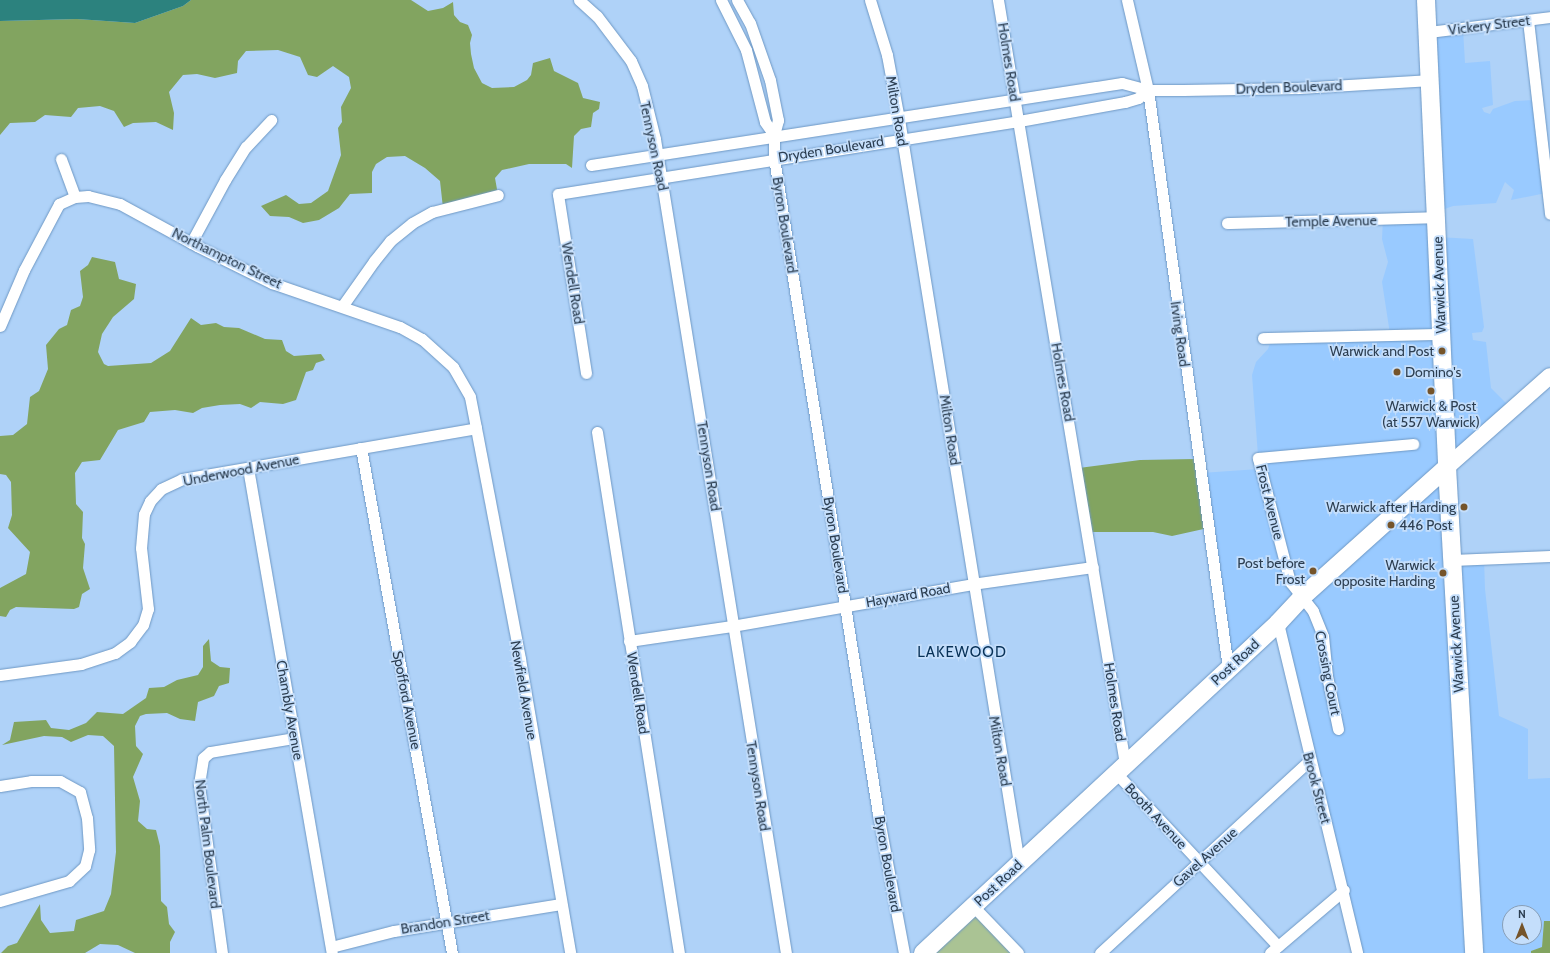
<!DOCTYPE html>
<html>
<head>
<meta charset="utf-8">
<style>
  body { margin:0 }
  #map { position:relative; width:1550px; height:953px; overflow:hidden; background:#afd2f8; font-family:Cabin,sans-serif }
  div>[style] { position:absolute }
  .built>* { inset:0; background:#99caff }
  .green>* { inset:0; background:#aac394 }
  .forest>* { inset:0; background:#82a460 }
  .water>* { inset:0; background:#2c827e }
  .roads { filter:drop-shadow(0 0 1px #6e98c4) drop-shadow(0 0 1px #6e98c4) }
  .minor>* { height:11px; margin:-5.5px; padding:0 5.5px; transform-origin:5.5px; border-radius:5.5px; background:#fff }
  .secondary>* { height:16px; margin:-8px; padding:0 8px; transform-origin:8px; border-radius:8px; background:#fff }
  .primary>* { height:18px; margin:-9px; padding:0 9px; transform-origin:9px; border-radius:9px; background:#fff }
  .dots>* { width:11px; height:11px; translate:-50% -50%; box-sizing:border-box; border:2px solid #c4defb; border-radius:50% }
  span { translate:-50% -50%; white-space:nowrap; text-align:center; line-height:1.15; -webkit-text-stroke:3.5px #c4defb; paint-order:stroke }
  .street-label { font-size:14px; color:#2c3e51 }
  .poi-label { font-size:14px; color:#2c3e51 }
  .right { translate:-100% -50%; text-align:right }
  .left { translate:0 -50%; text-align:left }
  .neighbourhood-label { font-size:15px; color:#073157; letter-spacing:1px }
  .north { position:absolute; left:1502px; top:905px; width:40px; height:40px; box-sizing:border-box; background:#c4defb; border:1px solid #879eb7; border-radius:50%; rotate:0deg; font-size:11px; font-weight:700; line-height:16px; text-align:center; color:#2c3e51 }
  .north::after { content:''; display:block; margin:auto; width:14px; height:18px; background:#75542a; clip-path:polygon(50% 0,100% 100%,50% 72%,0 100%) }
</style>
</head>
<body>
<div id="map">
  <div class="built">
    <div style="clip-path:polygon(1463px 29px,1465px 63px,1490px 61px,1493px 105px,1482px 108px,1484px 112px,1490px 114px,1493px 109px,1515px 101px,1536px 100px,1546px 193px,1511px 200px,1514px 190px,1505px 182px,1496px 203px,1453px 206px,1439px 211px,1429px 32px)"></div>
    <div style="clip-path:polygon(evenodd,1435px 217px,1438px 237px,1473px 239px,1484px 327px,1482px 332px,1472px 333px,1473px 340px,1486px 342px,1491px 388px,1511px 408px,1447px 466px,1453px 559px,1484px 558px,1485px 589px,1499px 716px,1528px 729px,1528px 779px,1550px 778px,1550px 921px,1544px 921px,1542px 947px,1531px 951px,1531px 953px,1358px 953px,1278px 623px,1232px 664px,1201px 473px,1259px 469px,1252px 375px,1256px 362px,1268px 349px,1272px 338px,1390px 334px,1382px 282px,1388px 262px,1382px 239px,1383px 219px,1435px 217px,1510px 913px,1534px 913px,1534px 937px,1510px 937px,1510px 913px)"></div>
  </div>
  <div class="green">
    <div style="clip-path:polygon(971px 907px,1019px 953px,922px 953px)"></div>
  </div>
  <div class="forest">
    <div style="clip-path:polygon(191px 0,411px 0,428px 11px,443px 8px,453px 2px,454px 15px,460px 22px,468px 25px,472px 35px,470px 43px,471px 54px,474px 68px,482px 83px,492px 88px,514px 87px,527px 80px,531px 75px,533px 63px,550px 58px,554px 71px,578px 83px,583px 98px,600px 102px,599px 109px,593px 113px,591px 127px,581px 129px,574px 136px,572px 168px,566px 164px,529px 164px,502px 170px,495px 178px,498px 195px,443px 208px,440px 181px,425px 168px,405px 156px,387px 157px,376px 164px,372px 172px,372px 193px,350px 194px,339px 208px,319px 220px,303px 223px,289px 217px,270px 216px,261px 206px,286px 195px,299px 204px,311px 203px,328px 191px,341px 155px,338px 128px,342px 122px,341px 107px,351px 88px,349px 77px,333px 66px,317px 77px,308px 75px,300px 57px,278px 50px,246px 51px,238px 61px,237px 73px,215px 78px,197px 74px,183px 75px,169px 92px,174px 113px,173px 130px,156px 122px,133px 123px,124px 127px,114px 111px,100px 106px,78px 108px,71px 117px,45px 115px,35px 122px,10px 123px,0 135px,0 21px,77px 19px,135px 23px,183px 6px)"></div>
    <div style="clip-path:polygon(92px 257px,115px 262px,119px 279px,136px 284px,134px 299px,113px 317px,102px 334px,98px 352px,104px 364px,108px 366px,151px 363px,170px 351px,191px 318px,201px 325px,216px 323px,224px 327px,239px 328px,265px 339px,282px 340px,286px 351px,294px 356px,321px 354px,325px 360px,316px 363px,313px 370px,306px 372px,296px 400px,283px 404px,260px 402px,251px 408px,240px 404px,220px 405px,202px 408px,193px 413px,175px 410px,150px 412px,144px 422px,118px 430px,100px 460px,82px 462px,75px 473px,76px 504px,83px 512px,82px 538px,85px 544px,83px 568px,90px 589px,82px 594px,79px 607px,74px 609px,16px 607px,10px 610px,6px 617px,0 616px,0 588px,26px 574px,30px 552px,8px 528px,12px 515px,11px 482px,6px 475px,0 474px,0 436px,13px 435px,27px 424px,30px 397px,39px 391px,48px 369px,46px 345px,59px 329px,67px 325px,71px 310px,80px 306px,83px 297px,80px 271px,88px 265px)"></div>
    <div style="clip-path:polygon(1195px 459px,1208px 528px,1172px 536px,1153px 532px,1090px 532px,1079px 468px,1140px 460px)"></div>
    <div style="clip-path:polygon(209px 639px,211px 661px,220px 667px,230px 668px,229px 683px,219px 686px,214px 696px,198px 702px,195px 721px,180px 719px,167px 713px,146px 714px,140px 716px,135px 726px,136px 746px,143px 754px,133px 777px,140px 801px,138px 821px,147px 829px,156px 830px,160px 846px,161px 901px,167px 907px,169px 924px,175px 932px,170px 942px,170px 953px,135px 953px,118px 945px,100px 944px,85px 953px,1px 953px,8px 946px,17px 943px,40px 904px,41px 920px,50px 933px,74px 931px,76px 920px,104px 911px,111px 894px,116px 852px,114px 746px,103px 736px,88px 735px,71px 742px,62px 737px,44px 736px,2px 745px,10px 740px,14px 722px,46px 720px,51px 728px,69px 730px,86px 723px,97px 712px,123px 714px,146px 698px,149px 688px,164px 687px,177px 680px,198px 675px,203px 667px,203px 646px)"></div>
    <div style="clip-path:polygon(1544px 921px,1550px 921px,1550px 953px,1531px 953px,1531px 951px,1542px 947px)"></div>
  </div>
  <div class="water">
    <div style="clip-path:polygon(0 0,191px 0,183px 6px,135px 23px,77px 19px,0 21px)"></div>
  </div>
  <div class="roads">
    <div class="minor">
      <div style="left:579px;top:0;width:24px;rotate:42deg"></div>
      <div style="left:597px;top:16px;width:56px;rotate:52.9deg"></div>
      <div style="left:631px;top:61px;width:27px;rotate:66deg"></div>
      <div style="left:642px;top:86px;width:55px;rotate:76.2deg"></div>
      <div style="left:655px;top:139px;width:824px;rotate:80.86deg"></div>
      <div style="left:721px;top:0;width:56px;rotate:63.4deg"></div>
      <div style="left:746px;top:50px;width:74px;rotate:75.2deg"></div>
      <div style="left:765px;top:122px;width:16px;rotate:55deg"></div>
      <div style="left:737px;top:0;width:26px;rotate:61deg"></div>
      <div style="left:750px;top:23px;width:60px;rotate:70.7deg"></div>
      <div style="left:770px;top:80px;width:41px;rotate:78.7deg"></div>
      <div style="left:778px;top:120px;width:16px;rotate:105deg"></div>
      <div style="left:774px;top:135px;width:23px;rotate:90deg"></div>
      <div style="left:774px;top:158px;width:664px;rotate:80.99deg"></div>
      <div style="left:878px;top:814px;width:141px;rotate:79.4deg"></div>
      <div style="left:870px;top:0;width:58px;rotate:72.8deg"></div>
      <div style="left:887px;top:55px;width:65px;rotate:79.4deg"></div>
      <div style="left:899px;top:119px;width:754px;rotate:80.84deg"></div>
      <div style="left:998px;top:0;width:774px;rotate:80.56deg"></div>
      <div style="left:1127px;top:0;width:92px;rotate:76.9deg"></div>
      <div style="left:1148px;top:90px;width:584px;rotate:82.12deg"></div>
      <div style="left:1528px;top:20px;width:195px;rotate:83.5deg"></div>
      <div style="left:1428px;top:32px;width:123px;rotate:-7deg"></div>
      <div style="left:61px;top:159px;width:40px;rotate:69.8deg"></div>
      <div style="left:591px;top:165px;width:537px;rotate:-8.78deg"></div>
      <div style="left:1122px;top:83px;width:27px;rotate:15deg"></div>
      <div style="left:1148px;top:90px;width:35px"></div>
      <div style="left:1183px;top:90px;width:117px;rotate:-1deg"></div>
      <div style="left:1300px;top:88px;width:130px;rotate:-3.5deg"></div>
      <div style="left:1227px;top:223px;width:209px;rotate:-1.6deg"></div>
      <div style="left:191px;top:243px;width:72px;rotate:-61.6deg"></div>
      <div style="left:225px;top:180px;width:39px;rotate:-58deg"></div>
      <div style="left:246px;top:147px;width:37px;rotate:-47deg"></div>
      <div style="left:343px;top:305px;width:54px;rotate:-54.8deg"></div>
      <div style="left:374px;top:261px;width:26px;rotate:-51deg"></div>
      <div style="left:390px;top:241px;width:28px;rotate:-39deg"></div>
      <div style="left:412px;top:223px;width:23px;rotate:-29deg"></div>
      <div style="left:432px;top:212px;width:68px;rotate:-14.4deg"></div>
      <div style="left:0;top:326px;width:61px;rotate:-66.8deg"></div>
      <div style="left:24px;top:270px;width:75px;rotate:-62.1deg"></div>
      <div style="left:59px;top:204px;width:17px;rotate:-24deg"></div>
      <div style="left:75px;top:197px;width:13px;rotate:-4deg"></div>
      <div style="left:88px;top:196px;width:33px;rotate:14deg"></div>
      <div style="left:120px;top:204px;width:88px;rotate:28.6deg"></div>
      <div style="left:197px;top:246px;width:84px;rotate:26.3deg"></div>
      <div style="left:272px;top:283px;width:135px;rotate:19deg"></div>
      <div style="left:400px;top:327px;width:25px;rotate:29deg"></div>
      <div style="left:422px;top:339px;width:42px;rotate:42.1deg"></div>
      <div style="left:453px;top:367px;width:34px;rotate:60deg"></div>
      <div style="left:470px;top:397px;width:32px;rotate:79deg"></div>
      <div style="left:476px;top:428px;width:235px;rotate:79.2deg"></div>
      <div style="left:520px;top:659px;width:298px;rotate:80.3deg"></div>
      <div style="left:1263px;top:338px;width:178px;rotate:-1.3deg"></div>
      <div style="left:586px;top:373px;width:181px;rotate:-98.9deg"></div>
      <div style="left:558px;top:194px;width:467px;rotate:-9deg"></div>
      <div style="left:1019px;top:121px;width:108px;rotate:-10.2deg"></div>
      <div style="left:1125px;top:102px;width:14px;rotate:-17deg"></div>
      <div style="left:1138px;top:98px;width:13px;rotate:-39deg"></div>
      <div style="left:597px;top:432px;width:527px;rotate:81.06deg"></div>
      <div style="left:361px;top:448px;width:513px;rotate:79.79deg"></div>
      <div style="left:248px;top:468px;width:492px;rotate:80.2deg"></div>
      <div style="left:1452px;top:560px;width:98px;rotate:-2.3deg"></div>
      <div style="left:1278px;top:623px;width:339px;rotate:76.5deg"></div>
      <div style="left:629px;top:641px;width:104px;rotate:-8.3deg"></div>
      <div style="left:732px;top:626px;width:244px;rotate:-9.9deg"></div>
      <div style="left:972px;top:584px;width:122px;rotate:-8deg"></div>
      <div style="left:0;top:675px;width:82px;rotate:-7.7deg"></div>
      <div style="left:81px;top:664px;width:36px;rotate:-18deg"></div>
      <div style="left:115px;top:653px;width:19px;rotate:-36deg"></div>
      <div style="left:130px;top:642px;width:21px;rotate:-53deg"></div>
      <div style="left:143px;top:625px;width:17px;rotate:-73deg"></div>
      <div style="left:148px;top:609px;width:61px;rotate:-96.5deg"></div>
      <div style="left:141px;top:548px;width:34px;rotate:-85deg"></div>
      <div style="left:144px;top:514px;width:14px;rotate:-65deg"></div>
      <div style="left:150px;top:501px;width:16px;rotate:-47deg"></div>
      <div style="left:161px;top:489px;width:23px;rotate:-25deg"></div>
      <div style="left:182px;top:479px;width:298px;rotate:-9.8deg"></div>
      <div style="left:1338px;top:729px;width:54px;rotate:-101.7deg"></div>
      <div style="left:1327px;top:676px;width:40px;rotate:-95.7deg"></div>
      <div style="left:1323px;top:636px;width:27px;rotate:-112deg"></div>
      <div style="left:1313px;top:611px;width:37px;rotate:-128deg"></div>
      <div style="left:1290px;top:582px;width:128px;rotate:-104.5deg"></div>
      <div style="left:1258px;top:458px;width:156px;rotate:-5.2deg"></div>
      <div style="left:1116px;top:773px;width:237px;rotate:46.9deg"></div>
      <div style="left:0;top:786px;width:31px;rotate:-9deg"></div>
      <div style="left:31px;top:781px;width:29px"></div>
      <div style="left:60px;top:781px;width:23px;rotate:29deg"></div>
      <div style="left:80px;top:792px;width:27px;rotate:75deg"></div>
      <div style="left:87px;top:818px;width:32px;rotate:86deg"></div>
      <div style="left:89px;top:850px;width:16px;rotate:104deg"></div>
      <div style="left:85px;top:866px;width:22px;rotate:137deg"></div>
      <div style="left:69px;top:881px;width:72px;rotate:163.8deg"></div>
      <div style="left:973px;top:906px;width:65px;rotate:46.2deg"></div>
      <div style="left:331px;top:947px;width:65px;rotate:-14.3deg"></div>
      <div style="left:394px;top:931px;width:169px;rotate:-9.2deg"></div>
      <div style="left:222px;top:953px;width:171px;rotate:-97.8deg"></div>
      <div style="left:199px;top:784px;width:26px;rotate:-81deg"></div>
      <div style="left:203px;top:758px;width:9px;rotate:-41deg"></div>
      <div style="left:210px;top:752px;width:85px;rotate:-9.5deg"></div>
      <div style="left:1100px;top:953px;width:284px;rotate:-42.6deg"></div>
      <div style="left:1270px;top:953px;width:97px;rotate:-40.4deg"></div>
    </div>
    <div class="secondary">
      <div style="left:1447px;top:467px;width:137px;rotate:-41.5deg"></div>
    </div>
    <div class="primary">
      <div style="left:1426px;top:0;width:467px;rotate:87.4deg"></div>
      <div style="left:1447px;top:467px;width:487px;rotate:86.8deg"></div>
      <div style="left:923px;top:953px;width:485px;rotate:-42.9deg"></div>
      <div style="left:1278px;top:623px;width:34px;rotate:-47deg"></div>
      <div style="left:1301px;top:598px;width:196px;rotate:-41.9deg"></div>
    </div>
  </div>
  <div class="dots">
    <div style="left:1442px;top:351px;background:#75542a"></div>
    <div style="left:1397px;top:372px;background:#75542a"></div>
    <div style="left:1431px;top:391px;background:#75542a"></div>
    <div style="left:1464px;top:507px;background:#75542a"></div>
    <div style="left:1391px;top:525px;background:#75542a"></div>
    <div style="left:1313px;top:571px;background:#75542a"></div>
    <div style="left:1443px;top:573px;background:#75542a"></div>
  </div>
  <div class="street-label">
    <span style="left:1489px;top:25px;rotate:-7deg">Vickery Street</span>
    <span style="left:1009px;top:62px;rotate:81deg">Holmes Road</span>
    <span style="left:1289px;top:87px;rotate:-2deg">Dryden Boulevard</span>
    <span style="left:897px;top:111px;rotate:80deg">Milton Road</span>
    <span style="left:654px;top:146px;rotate:78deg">Tennyson Road</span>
    <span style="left:831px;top:149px;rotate:-9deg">Dryden Boulevard</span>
    <span style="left:1331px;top:221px;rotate:-1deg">Temple Avenue</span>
    <span style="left:785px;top:225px;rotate:81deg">Byron Boulevard</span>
    <span style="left:227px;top:258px;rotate:26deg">Northampton Street</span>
    <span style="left:573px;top:283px;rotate:81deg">Wendell Road</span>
    <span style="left:1439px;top:285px;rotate:-92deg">Warwick Avenue</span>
    <span style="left:1180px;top:334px;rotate:82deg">Irving Road</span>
    <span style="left:1063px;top:382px;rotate:80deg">Holmes Road</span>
    <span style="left:950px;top:430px;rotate:81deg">Milton Road</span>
    <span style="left:709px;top:466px;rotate:81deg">Tennyson Road</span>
    <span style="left:241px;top:470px;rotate:-11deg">Underwood Avenue</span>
    <span style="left:1270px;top:502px;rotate:76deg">Frost Avenue</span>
    <span style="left:836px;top:545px;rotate:81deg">Byron Boulevard</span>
    <span style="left:908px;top:595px;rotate:-10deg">Hayward Road</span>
    <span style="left:1456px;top:644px;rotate:-93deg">Warwick Avenue</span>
    <span style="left:1235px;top:662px;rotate:-43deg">Post Road</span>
    <span style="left:1328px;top:673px;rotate:79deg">Crossing Court</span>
    <span style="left:524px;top:690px;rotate:80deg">Newfield Avenue</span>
    <span style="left:638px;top:693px;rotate:81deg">Wendell Road</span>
    <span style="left:407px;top:700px;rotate:79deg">Spofford Avenue</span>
    <span style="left:1115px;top:702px;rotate:81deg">Holmes Road</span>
    <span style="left:290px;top:710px;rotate:80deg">Chambly Avenue</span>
    <span style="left:1000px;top:751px;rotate:80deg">Milton Road</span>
    <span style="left:758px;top:786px;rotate:81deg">Tennyson Road</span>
    <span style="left:1317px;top:788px;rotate:75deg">Brook Street</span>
    <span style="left:1156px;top:816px;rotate:47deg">Booth Avenue</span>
    <span style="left:208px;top:844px;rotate:83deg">North Palm Boulevard</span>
    <span style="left:1205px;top:857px;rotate:-42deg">Gavel Avenue</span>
    <span style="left:888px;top:864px;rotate:80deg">Byron Boulevard</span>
    <span style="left:998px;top:883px;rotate:-43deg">Post Road</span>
    <span style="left:445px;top:922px;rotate:-9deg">Brandon Street</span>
  </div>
  <div class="poi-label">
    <span class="right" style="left:1434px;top:351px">Warwick and Post</span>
    <span class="left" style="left:1405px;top:372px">Domino's</span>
    <span style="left:1431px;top:414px">Warwick &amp; Post<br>(at 557 Warwick)</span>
    <span class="right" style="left:1456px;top:507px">Warwick after Harding</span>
    <span class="left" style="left:1399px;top:525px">446 Post</span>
    <span class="right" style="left:1305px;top:571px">Post before<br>Frost</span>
    <span class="right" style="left:1435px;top:573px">Warwick<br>opposite Harding</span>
  </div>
  <div class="neighbourhood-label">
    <span style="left:962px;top:653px">LAKEWOOD</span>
  </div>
  <div class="north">N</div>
</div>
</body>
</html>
